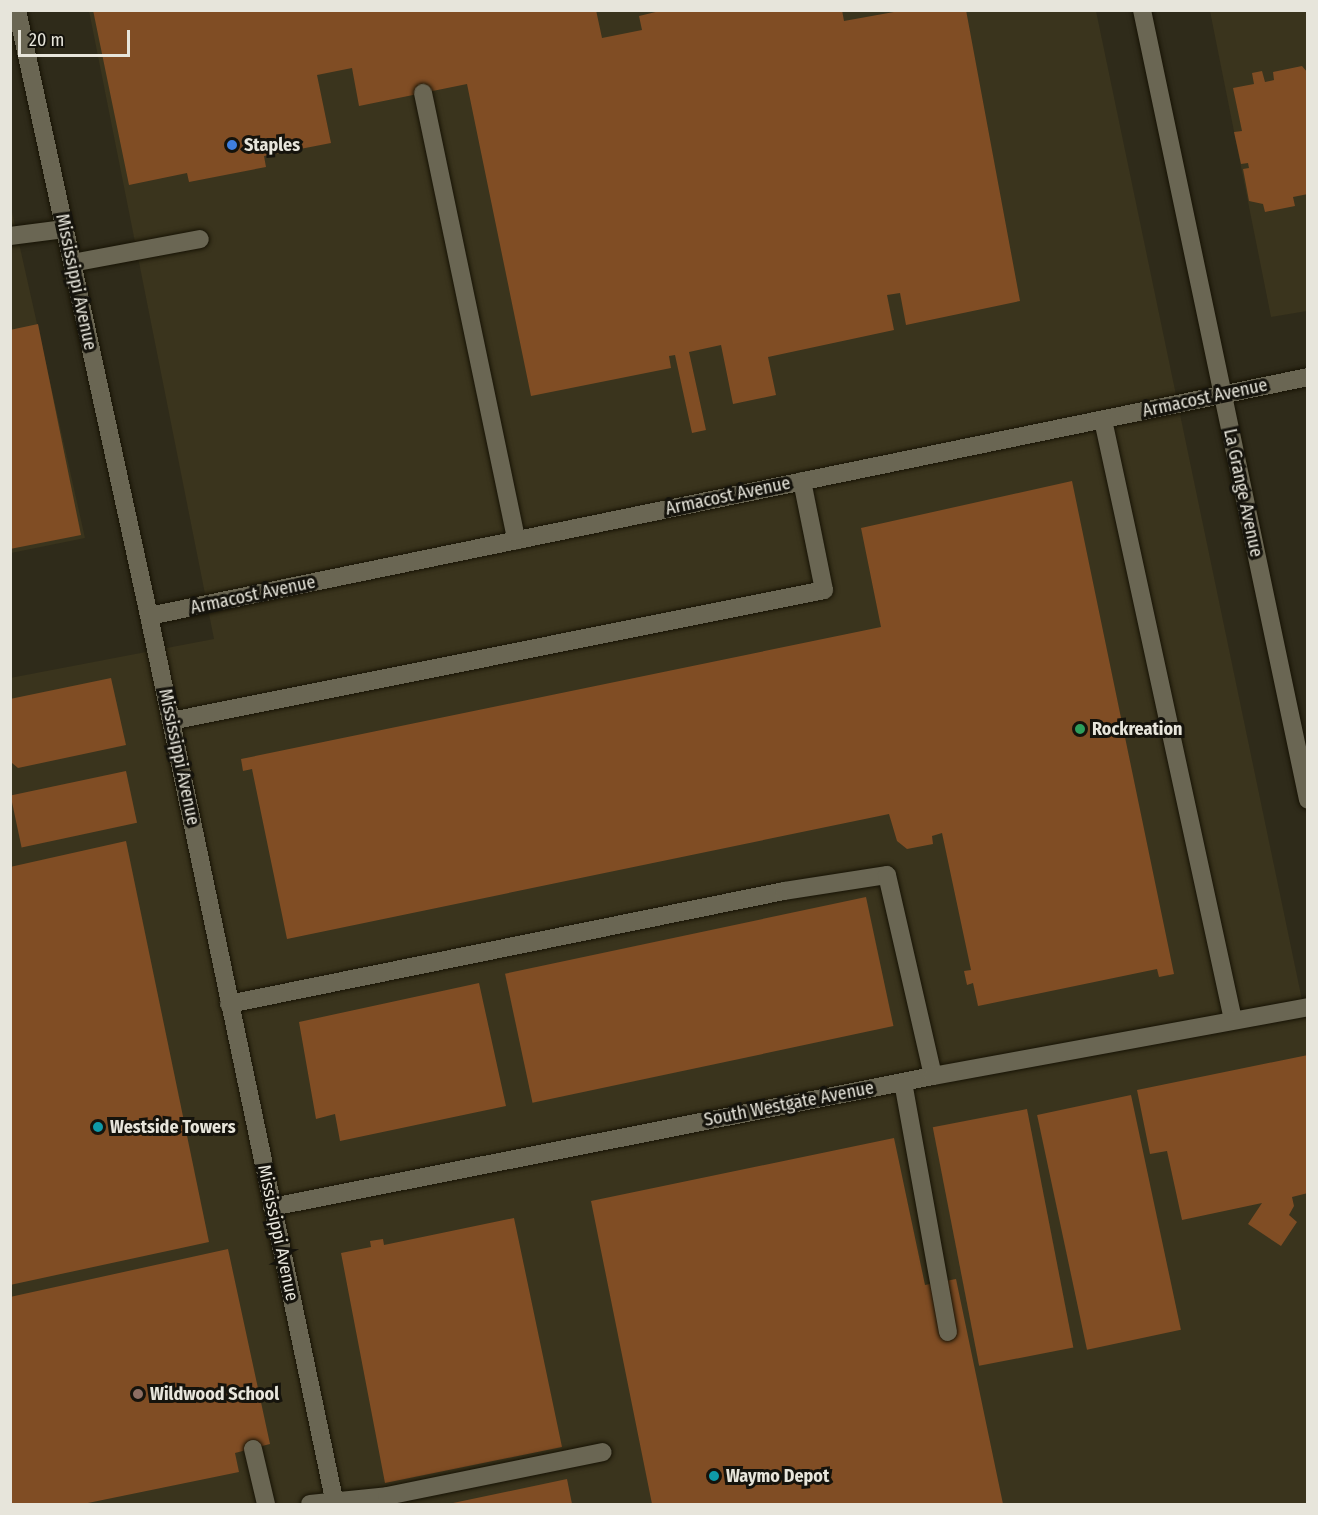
<!DOCTYPE html>
<html>
<head>
<meta charset="utf-8">
<style>
  body { margin:0 }
  #map { position:relative; width:1318px; height:1515px; overflow:hidden; background:#2f2b1a; font-family:"Fira Sans Condensed",sans-serif }
  div>[style] { position:absolute }
  .built>* { inset:0; background:#3a341d }
  .building>* { inset:0; background:#804d24; transform-origin:0 0 }
  .roads { filter:drop-shadow(0 0 2px #171305) drop-shadow(0 0 2px #171305) }
  .lane>* { height:18px; margin:-9px; padding:0 9px; transform-origin:9px; border-radius:9px; background:#6a6653 }
  .street>* { height:18px; margin:-9px; padding:0 9px; transform-origin:9px; border-radius:9px; background:#6a6653 }
  .dots>* { width:16px; height:16px; translate:-50% -50%; box-sizing:border-box; border:3px solid #15130c; border-radius:50% }
  span { translate:-50% -50%; white-space:nowrap; text-align:center; line-height:1.15; -webkit-text-stroke:6px #15130c; paint-order:stroke }
  .poi-label { font-size:18px; color:#e7e5db; font-weight:700 }
  .left { translate:0 -50%; text-align:left }
  .street-label { font-size:18px; color:#e7e5db }
  .frame { position:absolute; inset:0; border:12px solid #e7e5db; pointer-events:none }
  .scale { position:absolute; left:18px; top:30px; width:112px; height:27px; box-sizing:border-box; border:3px solid #e7e5db; border-top:0; padding-left:8px; font-size:18px; line-height:21px; white-space:nowrap; color:#e7e5db; -webkit-text-stroke:4px #15130c; paint-order:stroke }
</style>
</head>
<body>
<div id="map">
  <div class="built">
    <div style="clip-path:polygon(89px 11px,1096px 11px,1307px 1024px,1307px 1504px,11px 1504px,10px 678px,214px 639px)"></div>
    <div style="clip-path:polygon(1210px 11px,1307px 11px,1307px 311px,1271px 317px)"></div>
    <div style="clip-path:polygon(10px 203px,85px 538px,11px 553px,10px 553px)"></div>
  </div>
  <div class="building">
    <div style="clip-path:polygon(93px 10px,596px 10px,602px 38px,642px 30px,639px 16px,664px 10px,842px 10px,844px 21px,905px 10px,966px 10px,1020px 301px,906px 325px,900px 293px,887px 295px,894px 330px,768px 357px,776px 395px,733px 404px,721px 345px,689px 352px,706px 430px,692px 433px,675px 355px,669px 356px,671px 368px,531px 396px,467px 84px,359px 106px,352px 68px,317px 75px,331px 143px,264px 156px,266px 167px,189px 182px,187px 173px,129px 185px)"></div>
    <div style="clip-path:polygon(1302px 66px,1308px 73px,1308px 194px,1293px 197px,1295px 206px,1265px 212px,1263px 204px,1249px 201px,1243px 169px,1249px 168px,1248px 163px,1241px 164px,1234px 132px,1242px 131px,1233px 88px,1254px 84px,1252px 73px,1262px 71px,1265px 82px,1274px 80px,1273px 72px)"></div>
    <div style="clip-path:polygon(38px 324px,81px 535px,10px 549px,10px 330px)"></div>
    <div style="clip-path:polygon(1072px 481px,1174px 974px,1159px 977px,1157px 969px,978px 1006px,973px 983px,967px 985px,964px 971px,971px 970px,942px 833px,932px 836px,933px 844px,907px 849px,897px 841px,889px 814px,287px 939px,252px 769px,243px 771px,241px 759px,881px 627px,861px 528px)"></div>
    <div style="clip-path:polygon(111px 678px,126px 745px,18px 768px,12px 763px,10px 699px)"></div>
    <div style="left:126px;top:771px;width:53px;height:118px;rotate:78deg"></div>
    <div style="clip-path:polygon(126px 841px,209px 1242px,10px 1285px,10px 867px)"></div>
    <div style="left:866px;top:897px;width:132px;height:369px;rotate:78deg"></div>
    <div style="clip-path:polygon(479px 983px,506px 1106px,340px 1141px,335px 1114px,316px 1119px,299px 1022px)"></div>
    <div style="clip-path:polygon(1308px 1055px,1308px 1193px,1292px 1197px,1294px 1206px,1289px 1215px,1297px 1222px,1281px 1246px,1248px 1224px,1262px 1203px,1182px 1220px,1167px 1151px,1150px 1154px,1137px 1090px)"></div>
    <div style="left:1131px;top:1095px;width:240px;height:96px;rotate:78deg"></div>
    <div style="left:1027px;top:1109px;width:243px;height:96px;rotate:79deg"></div>
    <div style="clip-path:polygon(894px 1138px,925px 1285px,956px 1279px,1003px 1504px,652px 1504px,591px 1201px)"></div>
    <div style="clip-path:polygon(514px 1218px,562px 1447px,385px 1483px,341px 1253px,371px 1247px,370px 1241px,383px 1239px,384px 1245px)"></div>
    <div style="clip-path:polygon(228px 1249px,270px 1444px,235px 1453px,239px 1472px,83px 1504px,10px 1504px,10px 1297px)"></div>
    <div style="clip-path:polygon(567px 1479px,572px 1504px,453px 1504px,453px 1503px)"></div>
  </div>
  <div class="roads">
    <div class="lane">
      <div style="left:423px;top:93px;width:457px;rotate:78.2deg"></div>
      <div style="left:10px;top:236px;width:55px;rotate:-7.3deg"></div>
      <div style="left:72px;top:263px;width:130px;rotate:-10.6deg"></div>
      <div style="left:1103px;top:420px;width:614px;rotate:77.77deg"></div>
      <div style="left:171px;top:721px;width:666px;rotate:-11.34deg"></div>
      <div style="left:824px;top:590px;width:111px;rotate:-101.4deg"></div>
      <div style="left:229px;top:1004px;width:566px;rotate:-11.51deg"></div>
      <div style="left:784px;top:891px;width:104px;rotate:-8.8deg"></div>
      <div style="left:887px;top:875px;width:206px;rotate:77.1deg"></div>
      <div style="left:903px;top:1082px;width:254px;rotate:79.8deg"></div>
      <div style="left:253px;top:1449px;width:57px;rotate:76.7deg"></div>
      <div style="left:310px;top:1504px;width:77px;rotate:-5.9deg"></div>
      <div style="left:387px;top:1496px;width:220px;rotate:-11.5deg"></div>
    </div>
    <div class="street">
      <div style="left:17px;top:10px;width:620px;rotate:77.71deg"></div>
      <div style="left:149px;top:616px;width:907px;rotate:78.17deg"></div>
      <div style="left:1142px;top:10px;width:807px;rotate:78.13deg"></div>
      <div style="left:149px;top:616px;width:1183px;rotate:-11.65deg"></div>
      <div style="left:272px;top:1207px;width:674px;rotate:-11.21deg"></div>
      <div style="left:933px;top:1076px;width:381px;rotate:-10.4deg"></div>
    </div>
  </div>
  <div class="dots">
    <div style="left:232px;top:145px;background:#3f7fe0"></div>
    <div style="left:1080px;top:729px;background:#2e9e5b"></div>
    <div style="left:98px;top:1127px;background:#0f9aa8"></div>
    <div style="left:138px;top:1394px;background:#8d6e63"></div>
    <div style="left:714px;top:1476px;background:#0f9aa8"></div>
  </div>
  <div class="poi-label">
    <span class="left" style="left:244px;top:145px">Staples</span>
    <span class="left" style="left:1092px;top:729px">Rockreation</span>
    <span class="left" style="left:110px;top:1127px">Westside Towers</span>
    <span class="left" style="left:150px;top:1394px">Wildwood School</span>
    <span class="left" style="left:726px;top:1476px">Waymo Depot</span>
  </div>
  <div class="street-label">
    <span style="left:76px;top:282px;rotate:78deg">Mississippi Avenue</span>
    <span style="left:1205px;top:398px;rotate:-12deg">Armacost Avenue</span>
    <span style="left:1243px;top:493px;rotate:78deg">La Grange Avenue</span>
    <span style="left:728px;top:496px;rotate:-12deg">Armacost Avenue</span>
    <span style="left:253px;top:595px;rotate:-12deg">Armacost Avenue</span>
    <span style="left:179px;top:757px;rotate:78deg">Mississippi Avenue</span>
    <span style="left:789px;top:1104px;rotate:-11deg">South Westgate Avenue</span>
    <span style="left:278px;top:1233px;rotate:78deg">Mississippi Avenue</span>
  </div>
  <div class="frame"></div>
  <div class="scale">20 m</div>
</div>
</body>
</html>
